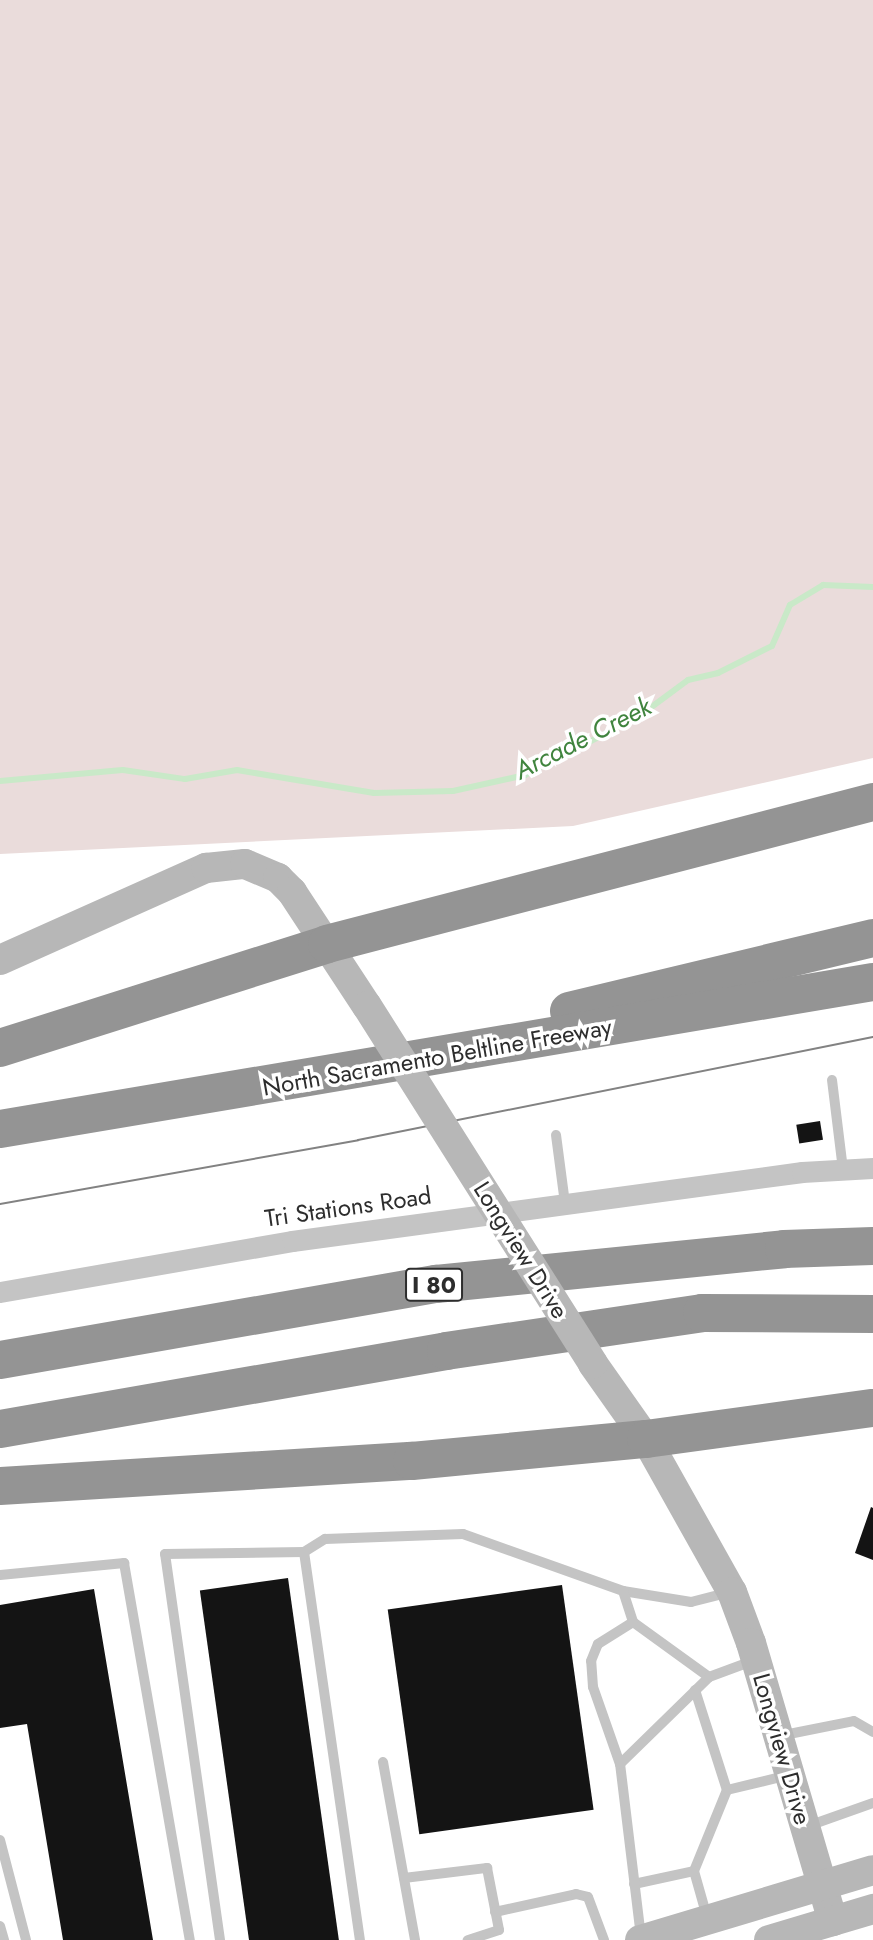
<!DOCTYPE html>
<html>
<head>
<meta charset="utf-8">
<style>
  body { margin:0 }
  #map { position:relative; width:873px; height:1940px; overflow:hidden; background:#fff; font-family:Jost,sans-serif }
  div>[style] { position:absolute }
  .green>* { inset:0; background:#eadcdb }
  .stream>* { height:6px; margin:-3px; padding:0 3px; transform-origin:3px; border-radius:3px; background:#c9e9c8 }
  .building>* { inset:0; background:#141414; transform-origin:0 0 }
  .lane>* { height:10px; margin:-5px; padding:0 5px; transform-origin:5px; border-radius:5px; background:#c4c4c4 }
  .street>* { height:21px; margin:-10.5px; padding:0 10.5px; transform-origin:10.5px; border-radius:10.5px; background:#c4c4c4 }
  .secondary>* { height:30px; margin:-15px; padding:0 15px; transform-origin:15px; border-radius:15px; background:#b7b7b7 }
  .highway>* { height:38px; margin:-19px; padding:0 19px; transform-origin:19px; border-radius:19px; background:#949494 }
  .tram>* { height:2px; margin:-1px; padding:0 1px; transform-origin:1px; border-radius:1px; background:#828282 }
  .secondary-bridge>* { height:30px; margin:-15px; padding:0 15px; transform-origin:15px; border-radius:15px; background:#b7b7b7 }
  span { translate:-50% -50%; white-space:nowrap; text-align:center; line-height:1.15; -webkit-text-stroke:7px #fff; paint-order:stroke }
  .shield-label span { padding:2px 5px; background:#fff; border:2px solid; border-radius:5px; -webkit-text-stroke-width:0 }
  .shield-label { font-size:23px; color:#2d2d2d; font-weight:700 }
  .street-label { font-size:24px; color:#2d2d2d }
  .water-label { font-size:26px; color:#40843e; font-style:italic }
</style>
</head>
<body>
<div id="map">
  <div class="green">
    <div style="clip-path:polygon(0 0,873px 0,873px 758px,573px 826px,0 854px)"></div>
  </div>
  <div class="stream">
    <div style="left:0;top:781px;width:123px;rotate:-5.1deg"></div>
    <div style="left:123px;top:770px;width:63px;rotate:8.3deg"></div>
    <div style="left:185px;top:779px;width:53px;rotate:-9.8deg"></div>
    <div style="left:237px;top:770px;width:139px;rotate:9.5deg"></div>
    <div style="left:374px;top:793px;width:79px;rotate:-1.5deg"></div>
    <div style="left:453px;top:791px;width:74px;rotate:-12.5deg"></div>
    <div style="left:525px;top:775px;width:127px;rotate:-27.2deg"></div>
    <div style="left:638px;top:717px;width:62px;rotate:-36.5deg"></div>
    <div style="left:688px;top:680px;width:31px;rotate:-13deg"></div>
    <div style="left:718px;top:673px;width:60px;rotate:-26.6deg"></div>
    <div style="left:772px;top:646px;width:45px;rotate:-66.3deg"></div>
    <div style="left:790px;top:605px;width:39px;rotate:-31deg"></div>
    <div style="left:823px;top:585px;width:50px;rotate:2.3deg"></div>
  </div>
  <div class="building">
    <div style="left:820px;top:1121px;width:19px;height:24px;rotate:81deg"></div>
    <div style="clip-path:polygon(871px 1507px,873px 1508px,873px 1560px,855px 1553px)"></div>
    <div style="left:288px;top:1578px;width:366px;height:89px;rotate:82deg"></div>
    <div style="left:562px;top:1585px;width:227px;height:176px;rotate:82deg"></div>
    <div style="clip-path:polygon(94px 1589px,153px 1940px,63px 1940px,27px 1724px,0 1728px,0 1605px)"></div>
  </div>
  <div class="lane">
    <div style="left:832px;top:1080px;width:91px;rotate:83deg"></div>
    <div style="left:556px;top:1135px;width:69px;rotate:82.5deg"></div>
    <div style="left:304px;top:1552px;width:25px;rotate:-32deg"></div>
    <div style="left:325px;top:1539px;width:138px;rotate:-2.1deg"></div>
    <div style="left:463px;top:1534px;width:170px;rotate:19.6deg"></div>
    <div style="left:623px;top:1591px;width:69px;rotate:9.2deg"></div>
    <div style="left:691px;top:1602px;width:40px;rotate:-14.4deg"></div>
    <div style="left:0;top:1575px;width:125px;rotate:-5.5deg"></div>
    <div style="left:124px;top:1563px;width:383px;rotate:80.1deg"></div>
    <div style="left:623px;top:1591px;width:33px;rotate:72deg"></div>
    <div style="left:633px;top:1622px;width:94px;rotate:35.9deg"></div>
    <div style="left:695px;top:1690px;width:105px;rotate:72.3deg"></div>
    <div style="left:727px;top:1790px;width:87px;rotate:112.2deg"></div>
    <div style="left:694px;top:1871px;width:48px;rotate:74.2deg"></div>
    <div style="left:779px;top:1736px;width:76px;rotate:-11.3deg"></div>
    <div style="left:854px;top:1721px;width:22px;rotate:30deg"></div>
    <div style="left:383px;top:1762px;width:181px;rotate:79.8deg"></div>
    <div style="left:620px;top:1764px;width:82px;rotate:-109.3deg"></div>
    <div style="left:593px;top:1687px;width:26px;rotate:-94deg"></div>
    <div style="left:591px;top:1661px;width:18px;rotate:-68deg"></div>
    <div style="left:598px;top:1644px;width:41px;rotate:-32.2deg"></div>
    <div style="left:727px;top:1790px;width:64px;rotate:-13.6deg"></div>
    <div style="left:808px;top:1826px;width:69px;rotate:-19.5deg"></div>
    <div style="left:0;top:1840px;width:103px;rotate:75.4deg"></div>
    <div style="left:404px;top:1878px;width:84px;rotate:-6.9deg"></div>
    <div style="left:487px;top:1868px;width:63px;rotate:79deg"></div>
    <div style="left:499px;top:1930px;width:33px;rotate:162deg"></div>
    <div style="left:634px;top:1884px;width:61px;rotate:-12.2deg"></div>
    <div style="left:495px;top:1912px;width:83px;rotate:-12.5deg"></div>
    <div style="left:576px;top:1894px;width:12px;rotate:14deg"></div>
    <div style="left:588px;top:1897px;width:46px;rotate:69.6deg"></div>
    <div style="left:0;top:1926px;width:15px;rotate:74deg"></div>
    <div style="left:641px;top:1937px;width:174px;rotate:-96.9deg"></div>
    <div style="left:620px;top:1764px;width:124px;rotate:-44.3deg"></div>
    <div style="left:709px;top:1677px;width:49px;rotate:-20.3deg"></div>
    <div style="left:220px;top:1940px;width:390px;rotate:-98.1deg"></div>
    <div style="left:165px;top:1554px;width:139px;rotate:-0.8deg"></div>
    <div style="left:304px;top:1552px;width:392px;rotate:81.8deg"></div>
  </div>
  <div class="street">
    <div style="left:0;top:1292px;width:296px;rotate:-9.9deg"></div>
    <div style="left:292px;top:1241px;width:515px;rotate:-7.7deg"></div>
    <div style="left:802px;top:1172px;width:71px;rotate:-3.2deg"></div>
  </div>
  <div class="secondary">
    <div style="left:0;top:960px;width:226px;rotate:-24.1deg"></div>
    <div style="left:206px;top:868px;width:39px;rotate:-6deg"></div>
    <div style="left:245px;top:864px;width:36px;rotate:23deg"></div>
    <div style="left:278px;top:878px;width:20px;rotate:45deg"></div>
    <div style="left:292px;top:892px;width:136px;rotate:56.7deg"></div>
    <div style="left:593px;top:1364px;width:92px;rotate:54.8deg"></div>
    <div style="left:646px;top:1439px;width:176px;rotate:60.7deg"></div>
    <div style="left:732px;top:1592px;width:54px;rotate:69.6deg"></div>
    <div style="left:751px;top:1643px;width:290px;rotate:73.6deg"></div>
    <div style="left:640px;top:1940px;width:243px;rotate:-16.7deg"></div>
    <div style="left:769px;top:1940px;width:109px;rotate:-16.6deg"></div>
  </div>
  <div class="highway">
    <div style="left:569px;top:1011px;width:313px;rotate:-13.5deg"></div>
    <div style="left:0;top:1048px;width:343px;rotate:-17.6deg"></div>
    <div style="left:327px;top:944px;width:564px;rotate:-14.58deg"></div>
    <div style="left:0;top:1129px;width:885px;rotate:-9.56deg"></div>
    <div style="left:0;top:1360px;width:443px;rotate:-9.9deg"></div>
    <div style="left:436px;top:1284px;width:350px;rotate:-5.7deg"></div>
    <div style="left:784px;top:1249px;width:89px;rotate:-1.9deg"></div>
    <div style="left:0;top:1429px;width:453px;rotate:-9.9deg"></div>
    <div style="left:446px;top:1351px;width:259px;rotate:-8.4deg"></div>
    <div style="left:702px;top:1313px;width:171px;rotate:0.3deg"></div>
    <div style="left:0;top:1486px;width:413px;rotate:-3.5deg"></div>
    <div style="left:412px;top:1461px;width:235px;rotate:-5.4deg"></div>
    <div style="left:646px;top:1439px;width:229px;rotate:-7.8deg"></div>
  </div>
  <div class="tram">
    <div style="left:0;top:1204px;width:364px;rotate:-10.1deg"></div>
    <div style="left:358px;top:1140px;width:525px;rotate:-11.31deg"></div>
  </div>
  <div class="secondary-bridge">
    <div style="left:367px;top:1006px;width:423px;rotate:57.7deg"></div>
  </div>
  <div class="shield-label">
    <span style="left:434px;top:1285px">I 80</span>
  </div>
  <div class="street-label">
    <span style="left:437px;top:1057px;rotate:-10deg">North Sacramento Beltline Freeway</span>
    <span style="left:348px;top:1207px;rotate:-8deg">Tri Stations Road</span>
    <span style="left:521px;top:1250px;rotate:58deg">Longview Drive</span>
    <span style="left:782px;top:1749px;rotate:74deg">Longview Drive</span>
  </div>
  <div class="water-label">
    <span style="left:583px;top:739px;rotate:-27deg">Arcade Creek</span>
  </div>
</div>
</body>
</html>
